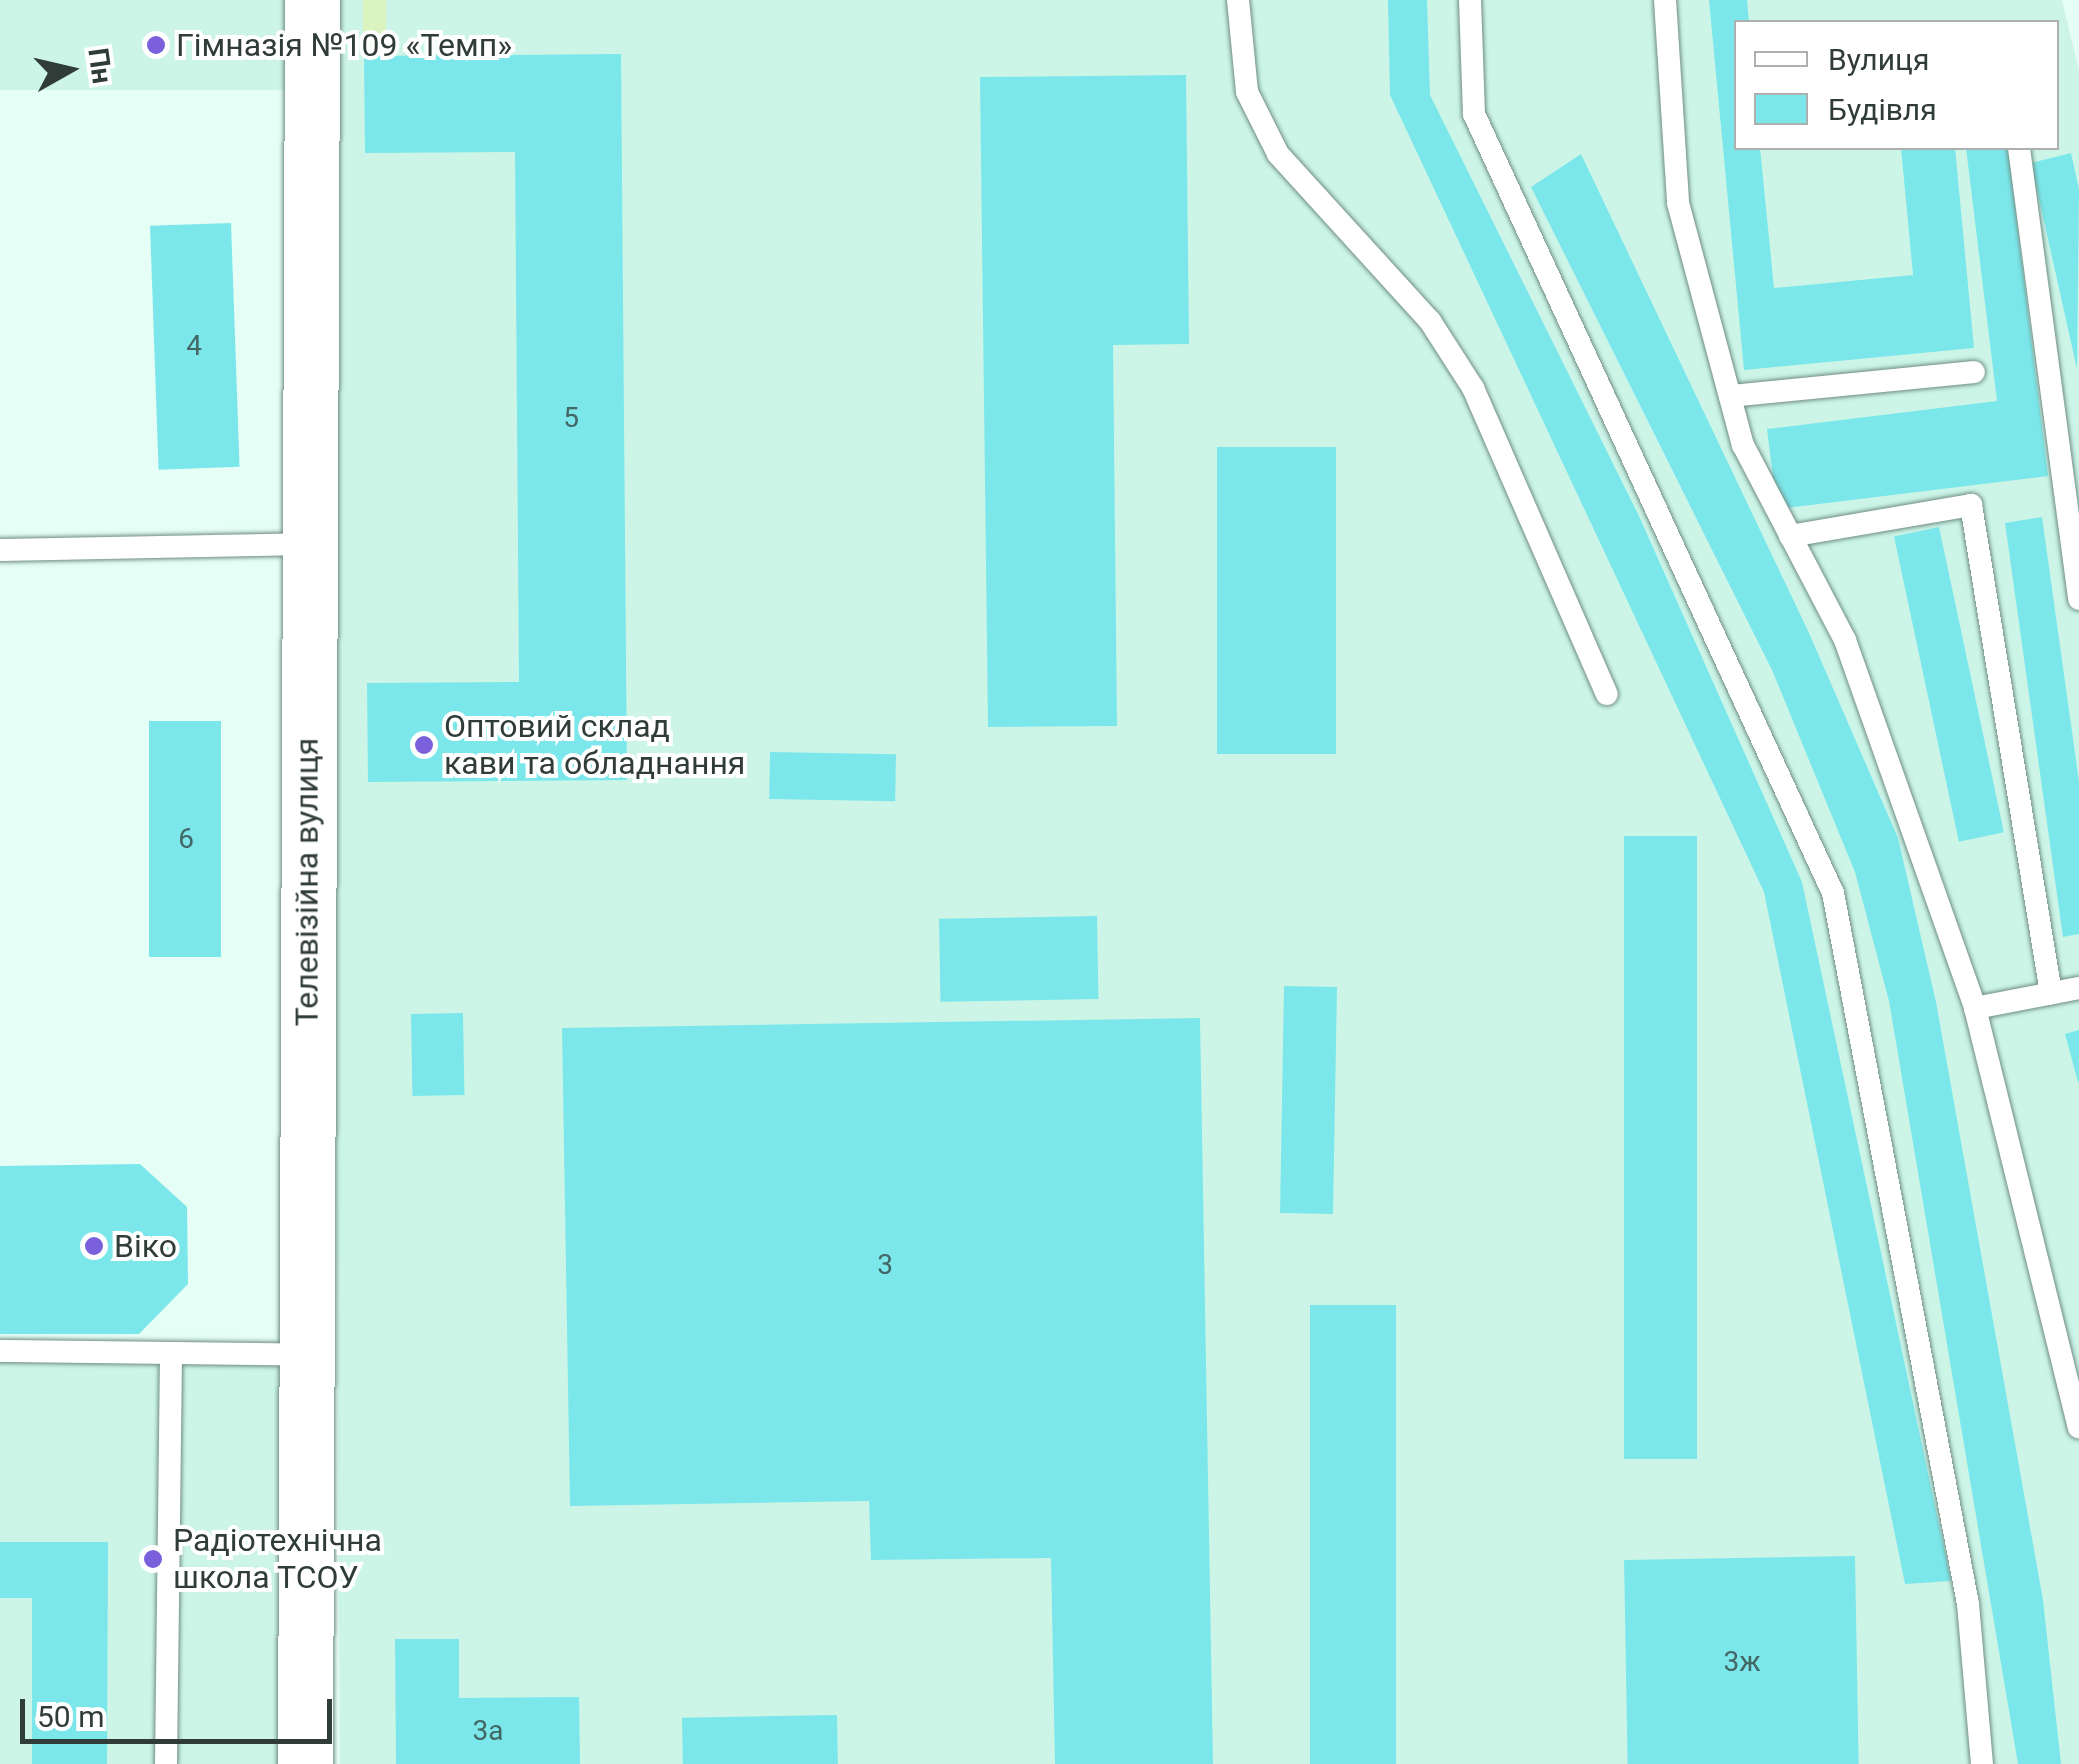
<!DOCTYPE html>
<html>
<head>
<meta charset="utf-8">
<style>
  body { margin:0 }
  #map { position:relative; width:2079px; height:1764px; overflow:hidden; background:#e5fef6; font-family:Roboto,sans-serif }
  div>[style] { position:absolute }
  .built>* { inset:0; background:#ccf5e8; transform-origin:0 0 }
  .green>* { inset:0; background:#daf3c0; transform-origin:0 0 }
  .building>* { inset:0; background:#7ce7ea; transform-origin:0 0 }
  .roads { filter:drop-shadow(0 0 2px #708d84) drop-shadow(0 0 2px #708d84) }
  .service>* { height:22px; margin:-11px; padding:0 11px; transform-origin:11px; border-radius:11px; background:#fff }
  .tertiary>* { height:55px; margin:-27.5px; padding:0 27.5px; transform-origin:27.5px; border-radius:27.5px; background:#fff }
  .dots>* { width:28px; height:28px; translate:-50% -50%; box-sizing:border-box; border:5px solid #fff; border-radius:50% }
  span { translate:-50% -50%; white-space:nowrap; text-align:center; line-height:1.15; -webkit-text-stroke:8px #fff; paint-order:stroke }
  .number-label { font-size:28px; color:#426764 }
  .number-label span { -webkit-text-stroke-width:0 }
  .poi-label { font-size:32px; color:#2f3c38 }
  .left { translate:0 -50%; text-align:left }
  .street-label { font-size:32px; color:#2f3c38 }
  .legend { position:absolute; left:1734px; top:20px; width:325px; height:130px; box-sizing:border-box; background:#fff; border:2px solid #acb1af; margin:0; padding:12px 18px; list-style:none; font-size:30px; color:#2f3c38 }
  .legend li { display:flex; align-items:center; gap:20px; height:50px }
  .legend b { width:50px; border:2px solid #acb1af }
  .north { position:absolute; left:20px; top:20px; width:100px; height:100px; -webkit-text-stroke:8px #fff; paint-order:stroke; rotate:82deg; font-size:28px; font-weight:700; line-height:40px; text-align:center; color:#2f3c38 }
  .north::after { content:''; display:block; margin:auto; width:35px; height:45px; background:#2f3c38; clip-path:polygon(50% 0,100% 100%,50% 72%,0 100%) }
  .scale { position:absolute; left:20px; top:1699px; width:312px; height:45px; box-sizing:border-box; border:5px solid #2f3c38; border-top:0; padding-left:12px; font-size:30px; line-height:35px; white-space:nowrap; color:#2f3c38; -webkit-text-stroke:8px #fff; paint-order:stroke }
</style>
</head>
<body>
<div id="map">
  <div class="built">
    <div style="left:0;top:0;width:312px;height:90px"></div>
    <div style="clip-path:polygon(evenodd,329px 0,2062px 0,2079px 71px,2079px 1764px,340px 1764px,329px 0,1736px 22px,2056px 22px,2056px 148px,1736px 148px,1736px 22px)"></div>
    <div style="left:0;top:1351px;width:306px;height:413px;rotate:1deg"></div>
  </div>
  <div class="green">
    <div style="left:363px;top:0;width:23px;height:56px"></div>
  </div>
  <div class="building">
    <div style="clip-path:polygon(1388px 0,1427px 0,1430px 95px,1639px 516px,1802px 882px,1951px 1581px,1905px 1584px,1764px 892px,1390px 95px)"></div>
    <div style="clip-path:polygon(1709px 0,1747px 0,1749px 22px,1736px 22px,1736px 148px,1760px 148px,1774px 288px,1913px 275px,1901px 148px,1955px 148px,1974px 348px,1744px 370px)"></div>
    <div style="clip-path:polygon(621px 54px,627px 780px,368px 782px,367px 683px,519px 682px,515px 152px,365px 153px,364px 56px)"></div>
    <div style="clip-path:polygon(1186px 75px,1189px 344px,1113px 345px,1117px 726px,988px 727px,980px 77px)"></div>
    <div style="clip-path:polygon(1966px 148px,2008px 148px,2048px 476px,1777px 509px,1767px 429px,1997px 401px)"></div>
    <div style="clip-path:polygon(2071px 153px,2079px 189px,2077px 369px,2031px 163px)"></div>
    <div style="clip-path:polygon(1581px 154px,1809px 633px,1898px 838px,1936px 1002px,2043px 1600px,2061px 1764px,2018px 1764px,1889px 1001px,1855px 872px,1772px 670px,1531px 187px)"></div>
    <div style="left:231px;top:223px;width:244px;height:81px;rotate:88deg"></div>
    <div style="left:1336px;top:447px;width:307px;height:119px;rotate:90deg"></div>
    <div style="clip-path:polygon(2042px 517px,2079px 782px,2079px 934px,2063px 937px,2005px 523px)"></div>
    <div style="left:1939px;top:527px;width:312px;height:46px;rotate:78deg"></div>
    <div style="left:149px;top:721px;width:72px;height:236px"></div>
    <div style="left:770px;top:752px;width:126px;height:47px;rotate:1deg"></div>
    <div style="left:1624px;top:836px;width:73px;height:623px"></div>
    <div style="left:1097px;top:916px;width:83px;height:158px;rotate:89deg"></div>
    <div style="left:1284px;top:986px;width:53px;height:227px;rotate:1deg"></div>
    <div style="left:463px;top:1013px;width:82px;height:52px;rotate:89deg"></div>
    <div style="clip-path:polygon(1200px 1018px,1213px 1764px,1055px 1764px,1051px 1558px,871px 1560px,869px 1501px,570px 1506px,562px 1028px)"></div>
    <div style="clip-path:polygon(2079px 1030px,2079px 1082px,2078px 1082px,2065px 1034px)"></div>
    <div style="clip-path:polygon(140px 1164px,187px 1207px,188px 1284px,139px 1334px,0 1334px,0 1166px)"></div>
    <div style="left:1310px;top:1305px;width:86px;height:459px"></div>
    <div style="clip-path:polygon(0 1542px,108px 1542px,107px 1764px,32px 1764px,32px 1598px,0 1598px)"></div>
    <div style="left:1855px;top:1556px;width:208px;height:231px;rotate:89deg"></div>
    <div style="clip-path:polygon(395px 1639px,459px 1639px,459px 1698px,579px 1697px,580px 1764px,396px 1764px)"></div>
    <div style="left:837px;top:1715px;width:49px;height:155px;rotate:89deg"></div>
  </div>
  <div class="roads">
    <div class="service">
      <div style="left:1238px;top:0;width:92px;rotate:84.4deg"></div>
      <div style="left:1247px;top:92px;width:69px;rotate:63.4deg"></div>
      <div style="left:1278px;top:154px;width:226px;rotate:47.7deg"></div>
      <div style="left:1430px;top:321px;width:80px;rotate:57.3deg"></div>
      <div style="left:1473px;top:388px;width:334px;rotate:66.4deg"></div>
      <div style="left:1470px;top:0;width:114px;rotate:88deg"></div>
      <div style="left:1474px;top:114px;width:858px;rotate:65.26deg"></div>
      <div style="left:1833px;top:893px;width:724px;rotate:79.25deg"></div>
      <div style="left:1968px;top:1604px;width:161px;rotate:85deg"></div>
      <div style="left:1665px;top:0;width:203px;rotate:86.3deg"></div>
      <div style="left:1678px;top:203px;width:251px;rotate:75deg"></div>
      <div style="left:1743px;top:445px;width:220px;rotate:62.4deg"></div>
      <div style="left:1845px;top:640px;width:390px;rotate:70.5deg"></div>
      <div style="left:1975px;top:1008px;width:432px;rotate:76.1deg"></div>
      <div style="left:2019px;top:148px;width:455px;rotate:82.4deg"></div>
      <div style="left:1730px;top:396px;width:245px;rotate:-5.6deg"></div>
      <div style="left:1790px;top:536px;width:184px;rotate:-9.7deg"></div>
      <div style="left:1971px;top:505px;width:495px;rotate:80.7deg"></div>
      <div style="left:0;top:550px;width:308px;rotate:-1.1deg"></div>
      <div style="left:1975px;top:1008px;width:106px;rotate:-10.9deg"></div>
      <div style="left:0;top:1351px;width:306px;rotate:0.7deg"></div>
      <div style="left:166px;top:1764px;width:411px;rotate:-89.3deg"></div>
    </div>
    <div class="tertiary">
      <div style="left:305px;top:1764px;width:1764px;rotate:-89.77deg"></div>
    </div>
  </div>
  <div class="dots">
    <div style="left:156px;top:45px;background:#7a60db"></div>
    <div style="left:424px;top:745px;background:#7a60db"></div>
    <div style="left:94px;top:1246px;background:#7a60db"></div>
    <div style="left:153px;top:1559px;background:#7a60db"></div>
  </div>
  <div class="number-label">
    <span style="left:194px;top:346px">4</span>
    <span style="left:571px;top:418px">5</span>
    <span style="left:186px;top:839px">6</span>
    <span style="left:885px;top:1265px">3</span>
    <span style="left:1742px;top:1662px">3ж</span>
    <span style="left:488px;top:1731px">3а</span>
  </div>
  <div class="poi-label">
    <span class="left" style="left:176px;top:45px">Гімназія №109 «Темп»</span>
    <span class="left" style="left:444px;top:745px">Оптовий склад<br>кави та обладнання</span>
    <span class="left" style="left:114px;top:1246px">Віко</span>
    <span class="left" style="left:173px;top:1559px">Радіотехнічна<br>школа ТСОУ</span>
  </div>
  <div class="street-label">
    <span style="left:307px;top:882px;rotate:-90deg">Телевізійна вулиця</span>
  </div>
  <ul class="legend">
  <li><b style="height:12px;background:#fff"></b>Вулиця</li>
  <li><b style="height:28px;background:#7ce7ea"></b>Будівля</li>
  </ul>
  <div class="north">Пн</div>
  <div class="scale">50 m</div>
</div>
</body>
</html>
